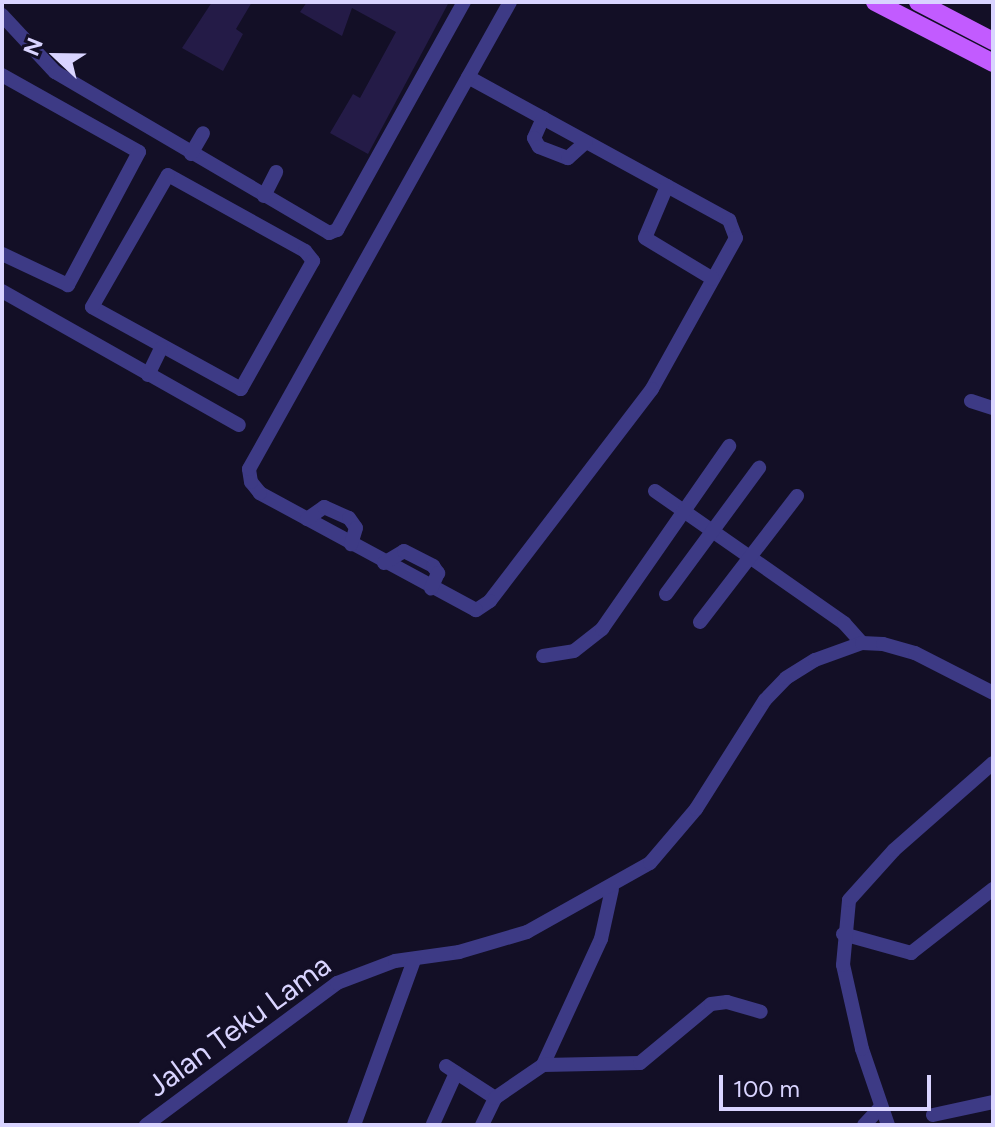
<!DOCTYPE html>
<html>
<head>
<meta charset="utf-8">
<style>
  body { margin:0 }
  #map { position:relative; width:995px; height:1127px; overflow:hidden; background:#130f26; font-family:Figtree,sans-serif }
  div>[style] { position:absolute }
  .building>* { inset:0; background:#241b47 }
  .minor>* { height:14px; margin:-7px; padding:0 7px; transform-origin:7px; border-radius:7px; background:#3d3a85 }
  .major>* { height:18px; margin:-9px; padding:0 9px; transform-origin:9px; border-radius:9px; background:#c25bff }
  span { translate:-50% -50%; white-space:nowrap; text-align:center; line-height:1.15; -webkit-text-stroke:6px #130f26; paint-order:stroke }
  .street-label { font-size:30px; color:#d9d4ff }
  .frame { position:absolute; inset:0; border:4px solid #d9d4ff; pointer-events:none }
  .north { position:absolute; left:16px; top:16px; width:80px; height:80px; -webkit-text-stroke:6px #130f26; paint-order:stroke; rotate:292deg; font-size:22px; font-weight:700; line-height:32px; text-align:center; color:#d9d4ff }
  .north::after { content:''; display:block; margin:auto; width:28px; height:36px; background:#d9d4ff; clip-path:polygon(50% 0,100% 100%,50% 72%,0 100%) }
  .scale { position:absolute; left:719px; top:1075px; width:212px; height:36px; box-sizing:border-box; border:4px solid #d9d4ff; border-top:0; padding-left:10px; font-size:24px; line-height:28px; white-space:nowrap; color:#d9d4ff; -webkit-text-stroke:6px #130f26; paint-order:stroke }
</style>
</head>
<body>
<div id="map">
  <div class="building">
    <div style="clip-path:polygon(212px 2px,252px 2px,236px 29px,243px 34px,223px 71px,182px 48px)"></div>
    <div style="clip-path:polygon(307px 2px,449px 2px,368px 154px,330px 133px,353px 94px,360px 98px,396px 32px,352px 8px,342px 36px,300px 12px)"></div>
  </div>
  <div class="minor">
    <div style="left:2px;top:15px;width:78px;rotate:47.1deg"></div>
    <div style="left:55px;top:72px;width:318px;rotate:30.4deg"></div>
    <div style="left:329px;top:233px;width:9px;rotate:-21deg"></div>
    <div style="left:337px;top:230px;width:261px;rotate:-60.9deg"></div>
    <div style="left:2px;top:75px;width:157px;rotate:29.3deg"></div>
    <div style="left:139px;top:152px;width:151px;rotate:118.1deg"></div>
    <div style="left:68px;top:285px;width:73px;rotate:-154.8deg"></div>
    <div style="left:468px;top:77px;width:298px;rotate:28.7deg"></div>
    <div style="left:729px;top:220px;width:19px;rotate:69deg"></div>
    <div style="left:736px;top:238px;width:173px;rotate:119.1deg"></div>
    <div style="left:652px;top:389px;width:267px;rotate:127.4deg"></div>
    <div style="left:490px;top:601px;width:17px;rotate:147deg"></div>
    <div style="left:476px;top:610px;width:246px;rotate:-151.6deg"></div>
    <div style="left:260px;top:493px;width:14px;rotate:-129deg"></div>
    <div style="left:251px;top:482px;width:13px;rotate:-99deg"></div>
    <div style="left:249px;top:469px;width:535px;rotate:-60.8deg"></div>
    <div style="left:543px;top:118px;width:22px;rotate:114deg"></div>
    <div style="left:534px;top:138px;width:10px;rotate:61deg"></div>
    <div style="left:539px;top:147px;width:31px;rotate:21deg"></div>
    <div style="left:568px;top:158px;width:24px;rotate:-42deg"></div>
    <div style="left:191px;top:154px;width:24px;rotate:-60deg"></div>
    <div style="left:168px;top:175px;width:157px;rotate:29deg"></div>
    <div style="left:305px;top:251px;width:13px;rotate:51deg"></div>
    <div style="left:313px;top:261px;width:147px;rotate:119.4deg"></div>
    <div style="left:241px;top:389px;width:170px;rotate:-151.2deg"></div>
    <div style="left:92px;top:307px;width:152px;rotate:-60.1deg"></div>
    <div style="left:667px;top:186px;width:56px;rotate:112.9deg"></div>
    <div style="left:645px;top:238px;width:79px;rotate:31.1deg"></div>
    <div style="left:264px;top:196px;width:27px;rotate:-63deg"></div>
    <div style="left:2px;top:291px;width:272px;rotate:29.5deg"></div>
    <div style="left:148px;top:375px;width:30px;rotate:-64deg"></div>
    <div style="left:971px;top:401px;width:23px;rotate:18deg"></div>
    <div style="left:655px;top:491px;width:231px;rotate:34.9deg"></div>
    <div style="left:844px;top:623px;width:27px;rotate:48deg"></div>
    <div style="left:307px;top:519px;width:21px;rotate:-35deg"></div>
    <div style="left:324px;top:507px;width:27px;rotate:24deg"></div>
    <div style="left:349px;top:518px;width:12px;rotate:55deg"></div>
    <div style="left:356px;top:528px;width:17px;rotate:107deg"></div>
    <div style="left:384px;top:563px;width:23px;rotate:-31deg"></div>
    <div style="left:404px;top:551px;width:33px;rotate:27deg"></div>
    <div style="left:433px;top:566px;width:9px;rotate:54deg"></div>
    <div style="left:438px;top:573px;width:17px;rotate:114deg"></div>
    <div style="left:666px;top:594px;width:157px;rotate:-53.6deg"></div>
    <div style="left:700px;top:622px;width:159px;rotate:-52.4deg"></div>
    <div style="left:543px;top:656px;width:31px;rotate:-9deg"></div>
    <div style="left:574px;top:651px;width:36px;rotate:-38deg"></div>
    <div style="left:602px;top:629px;width:223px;rotate:-55.2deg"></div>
    <div style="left:843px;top:934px;width:71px;rotate:15.6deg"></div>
    <div style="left:911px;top:953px;width:104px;rotate:-38deg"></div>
    <div style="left:543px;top:1065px;width:139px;rotate:-65.3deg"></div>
    <div style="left:601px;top:939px;width:51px;rotate:-77.6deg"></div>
    <div style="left:446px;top:1066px;width:59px;rotate:33.1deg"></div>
    <div style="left:933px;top:1115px;width:61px;rotate:-12.2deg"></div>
    <div style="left:433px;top:1124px;width:56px;rotate:-65.7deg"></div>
    <div style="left:146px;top:1125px;width:238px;rotate:-36.6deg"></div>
    <div style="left:337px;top:983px;width:62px;rotate:-20.8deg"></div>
    <div style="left:395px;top:961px;width:65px;rotate:-8deg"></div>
    <div style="left:459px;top:952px;width:71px;rotate:-16.4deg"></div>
    <div style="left:527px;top:932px;width:141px;rotate:-29.3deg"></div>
    <div style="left:650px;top:863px;width:71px;rotate:-49.6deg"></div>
    <div style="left:696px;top:809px;width:129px;rotate:-57.7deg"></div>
    <div style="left:765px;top:700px;width:30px;rotate:-46deg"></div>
    <div style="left:786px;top:678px;width:34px;rotate:-32deg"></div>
    <div style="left:815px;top:660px;width:50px;rotate:-19.9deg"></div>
    <div style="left:862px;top:643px;width:21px;rotate:3deg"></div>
    <div style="left:883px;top:644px;width:33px;rotate:16deg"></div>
    <div style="left:915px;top:653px;width:88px;rotate:27.1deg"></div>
    <div style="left:354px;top:1125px;width:176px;rotate:-70deg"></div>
    <div style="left:482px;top:1125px;width:30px;rotate:-64deg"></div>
    <div style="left:495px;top:1098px;width:58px;rotate:-34.5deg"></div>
    <div style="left:543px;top:1065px;width:97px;rotate:-1.2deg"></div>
    <div style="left:640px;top:1063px;width:92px;rotate:-39.7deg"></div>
    <div style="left:711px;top:1004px;width:16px;rotate:-7deg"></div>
    <div style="left:727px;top:1002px;width:35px;rotate:16deg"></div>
    <div style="left:864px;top:1125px;width:25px;rotate:-47deg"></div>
    <div style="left:888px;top:1125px;width:80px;rotate:-108.9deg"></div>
    <div style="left:862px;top:1049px;width:86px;rotate:-102.7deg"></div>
    <div style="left:843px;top:965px;width:65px;rotate:-84.7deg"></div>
    <div style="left:849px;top:900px;width:67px;rotate:-48deg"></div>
    <div style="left:894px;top:850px;width:132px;rotate:-41.3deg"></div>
  </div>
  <div class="major">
    <div style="left:875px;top:2px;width:133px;rotate:27.3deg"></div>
    <div style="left:918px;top:2px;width:85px;rotate:27.5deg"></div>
  </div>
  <div class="street-label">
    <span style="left:239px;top:1026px;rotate:-36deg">Jalan Teku Lama</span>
  </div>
  <div class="frame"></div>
  <div class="north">N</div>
  <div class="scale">100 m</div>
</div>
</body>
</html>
